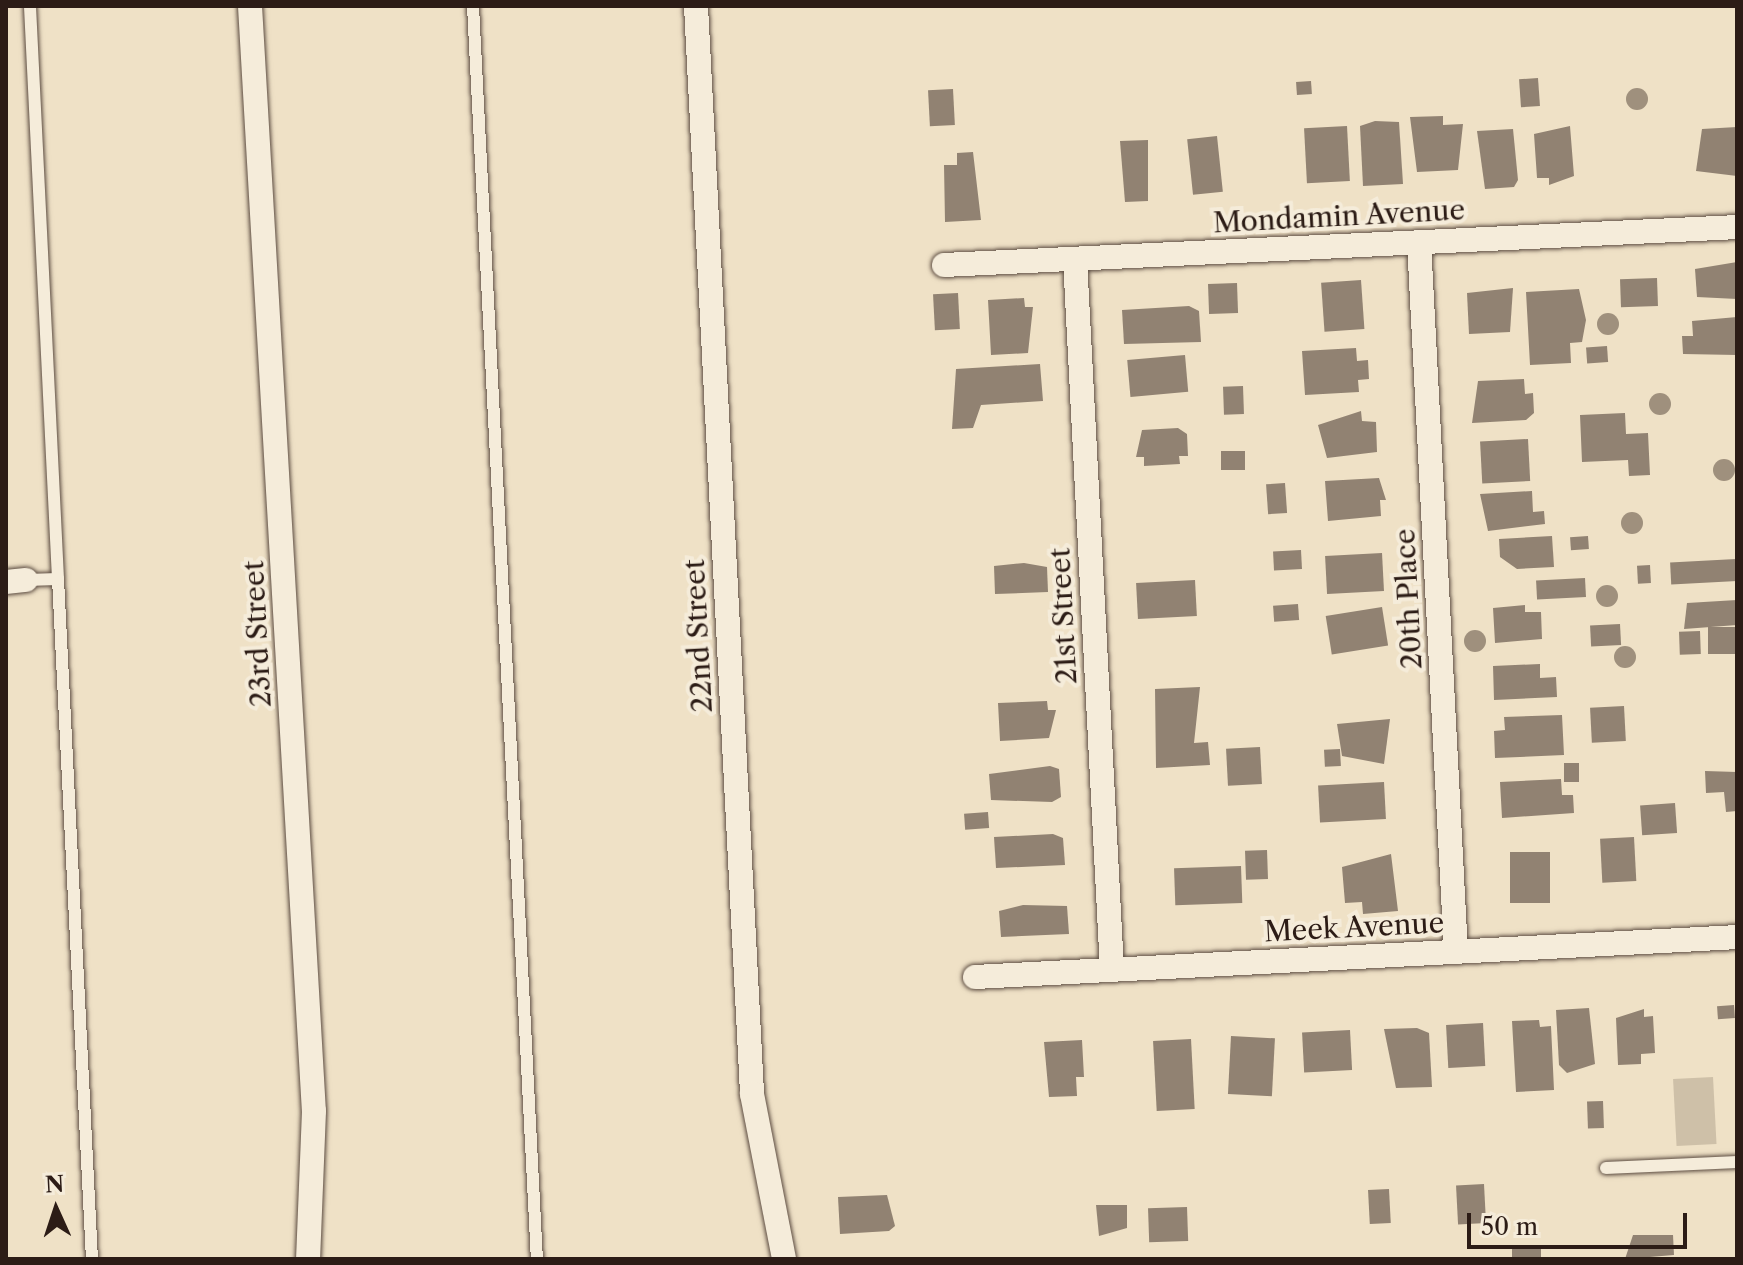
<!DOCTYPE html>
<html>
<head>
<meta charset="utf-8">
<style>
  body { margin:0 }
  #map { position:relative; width:1743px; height:1265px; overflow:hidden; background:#efe1c6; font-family:"Libre Caslon Text",serif }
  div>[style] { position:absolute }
  .green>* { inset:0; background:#cec0a8; transform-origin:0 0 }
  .building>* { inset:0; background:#918272; transform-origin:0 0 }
  .roads { filter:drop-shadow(0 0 2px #5d4d42) drop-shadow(0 0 2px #5d4d42) }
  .lane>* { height:12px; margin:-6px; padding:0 6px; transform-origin:6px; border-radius:6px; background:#f5ecda }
  .street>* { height:24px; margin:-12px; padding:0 12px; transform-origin:12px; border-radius:12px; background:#f5ecda }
  .trees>* { width:22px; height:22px; margin:-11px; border-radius:50%; background:#9f907d }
  span { translate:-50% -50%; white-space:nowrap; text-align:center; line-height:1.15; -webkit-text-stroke:8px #f5ecda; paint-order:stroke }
  .street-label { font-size:28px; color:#2c1c16 }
  .frame { position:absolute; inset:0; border:8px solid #2c1c16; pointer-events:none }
  .north { position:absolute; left:16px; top:1169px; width:80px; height:80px; -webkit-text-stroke:6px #f5ecda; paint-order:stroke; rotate:357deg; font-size:22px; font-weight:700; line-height:32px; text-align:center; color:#2c1c16 }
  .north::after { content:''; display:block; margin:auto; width:28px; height:36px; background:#2c1c16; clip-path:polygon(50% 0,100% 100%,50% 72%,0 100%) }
  .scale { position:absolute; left:1467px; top:1213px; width:220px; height:36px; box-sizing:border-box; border:4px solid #2c1c16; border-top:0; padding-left:10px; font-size:24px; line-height:28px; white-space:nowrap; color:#2c1c16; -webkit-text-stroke:6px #f5ecda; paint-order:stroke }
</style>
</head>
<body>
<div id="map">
  <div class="green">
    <div style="left:1713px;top:1077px;width:67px;height:40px;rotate:87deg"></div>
  </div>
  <div class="building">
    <div style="left:1538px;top:78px;width:28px;height:19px;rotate:86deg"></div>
    <div style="left:1311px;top:81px;width:13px;height:15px;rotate:86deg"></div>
    <div style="left:953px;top:89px;width:36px;height:25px;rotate:87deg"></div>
    <div style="clip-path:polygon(1443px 116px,1443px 125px,1463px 124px,1458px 170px,1417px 172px,1410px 117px)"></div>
    <div style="clip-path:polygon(1375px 121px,1399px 122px,1403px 184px,1363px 186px,1360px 126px)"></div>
    <div style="left:1347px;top:126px;width:55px;height:43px;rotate:87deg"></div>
    <div style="clip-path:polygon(1570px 126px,1574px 176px,1549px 185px,1549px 178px,1537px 178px,1534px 134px)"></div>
    <div style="clip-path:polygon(1737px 127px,1737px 176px,1696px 171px,1702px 129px)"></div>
    <div style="clip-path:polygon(1513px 129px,1518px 180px,1514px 187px,1485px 189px,1477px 131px)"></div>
    <div style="left:1217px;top:136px;width:56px;height:30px;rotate:84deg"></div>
    <div style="clip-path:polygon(1148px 140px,1148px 201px,1125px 202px,1120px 141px)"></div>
    <div style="clip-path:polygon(973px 152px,981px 220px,945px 222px,944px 165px,957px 165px,957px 153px)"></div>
    <div style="clip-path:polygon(1737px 262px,1737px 299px,1697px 297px,1695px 269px)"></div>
    <div style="left:1657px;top:278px;width:28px;height:37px;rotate:88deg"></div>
    <div style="left:1361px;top:280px;width:49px;height:40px;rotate:86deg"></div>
    <div style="left:1237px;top:283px;width:30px;height:29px;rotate:88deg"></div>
    <div style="clip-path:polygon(1513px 288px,1510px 332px,1469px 334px,1467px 293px)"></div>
    <div style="clip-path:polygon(1579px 289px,1586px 320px,1582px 342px,1570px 343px,1571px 363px,1530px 365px,1526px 292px)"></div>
    <div style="left:958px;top:293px;width:36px;height:25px;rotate:87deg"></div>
    <div style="clip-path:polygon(1024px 298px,1025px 307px,1033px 307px,1028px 353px,991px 355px,988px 300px)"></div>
    <div style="clip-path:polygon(1189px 306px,1199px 311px,1201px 342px,1124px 344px,1122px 310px)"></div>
    <div style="clip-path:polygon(1737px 317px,1737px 355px,1683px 354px,1682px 336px,1693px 336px,1692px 321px)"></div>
    <div style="left:1607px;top:346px;width:16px;height:21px;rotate:86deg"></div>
    <div style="clip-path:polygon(1356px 348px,1357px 361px,1368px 360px,1369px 379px,1358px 380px,1359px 392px,1305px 395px,1302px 351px)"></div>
    <div style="left:1185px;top:355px;width:37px;height:58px;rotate:85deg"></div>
    <div style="clip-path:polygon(1040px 364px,1043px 401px,981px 405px,973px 428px,952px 429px,956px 369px)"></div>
    <div style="clip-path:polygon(1524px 379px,1525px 394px,1533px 393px,1534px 413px,1526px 420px,1472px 423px,1478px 381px)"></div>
    <div style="left:1243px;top:386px;width:28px;height:20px;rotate:88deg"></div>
    <div style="clip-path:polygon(1361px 411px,1362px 421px,1376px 422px,1377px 452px,1327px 458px,1318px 425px)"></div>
    <div style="clip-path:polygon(1625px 413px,1626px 434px,1648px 433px,1650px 475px,1629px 476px,1628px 460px,1582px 462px,1580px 415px)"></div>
    <div style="clip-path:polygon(1178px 428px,1187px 434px,1188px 456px,1179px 456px,1180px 464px,1144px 466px,1144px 457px,1136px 457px,1142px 430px)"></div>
    <div style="left:1528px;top:439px;width:42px;height:48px;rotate:87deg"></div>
    <div style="left:1245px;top:451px;width:19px;height:24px;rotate:90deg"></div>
    <div style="clip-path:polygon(1379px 478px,1386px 500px,1380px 500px,1381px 516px,1328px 521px,1325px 481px)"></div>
    <div style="left:1285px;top:483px;width:30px;height:19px;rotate:86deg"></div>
    <div style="clip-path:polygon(1532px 491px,1533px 512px,1544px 511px,1545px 524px,1488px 531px,1480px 494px)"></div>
    <div style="clip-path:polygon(1552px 536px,1554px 567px,1517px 569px,1500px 557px,1499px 539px)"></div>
    <div style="left:1588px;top:536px;width:13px;height:18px;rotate:86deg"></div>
    <div style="left:1301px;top:550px;width:19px;height:28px;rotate:87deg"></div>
    <div style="left:1382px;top:553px;width:38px;height:57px;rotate:87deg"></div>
    <div style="left:1736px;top:559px;width:22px;height:66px;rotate:87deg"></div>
    <div style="clip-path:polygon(1024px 563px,1047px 567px,1048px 592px,995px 594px,994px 566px)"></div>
    <div style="left:1650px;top:565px;width:18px;height:13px;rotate:87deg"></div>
    <div style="left:1585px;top:578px;width:19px;height:49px;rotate:87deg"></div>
    <div style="left:1195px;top:580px;width:36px;height:59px;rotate:87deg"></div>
    <div style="clip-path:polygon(1737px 600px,1737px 625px,1684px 629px,1687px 603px)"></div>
    <div style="left:1298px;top:604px;width:16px;height:25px;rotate:86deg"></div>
    <div style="clip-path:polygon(1525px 605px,1525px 612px,1541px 612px,1542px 639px,1495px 643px,1493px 608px)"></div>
    <div style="left:1382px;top:607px;width:39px;height:57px;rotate:81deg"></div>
    <div style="left:1620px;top:624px;width:21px;height:30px;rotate:87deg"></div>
    <div style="left:1737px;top:627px;width:27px;height:29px;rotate:90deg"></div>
    <div style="left:1700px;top:631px;width:23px;height:21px;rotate:88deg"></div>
    <div style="clip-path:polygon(1540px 664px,1540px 678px,1556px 677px,1557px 697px,1494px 700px,1493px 666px)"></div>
    <div style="clip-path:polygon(1200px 687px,1194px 743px,1208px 742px,1210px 765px,1156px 768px,1155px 689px)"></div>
    <div style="clip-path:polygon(1047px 701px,1048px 710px,1056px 710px,1049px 738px,1000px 741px,998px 703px)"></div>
    <div style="left:1624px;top:706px;width:35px;height:34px;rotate:87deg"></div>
    <div style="clip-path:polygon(1562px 715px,1564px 755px,1495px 758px,1494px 731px,1505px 730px,1504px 717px)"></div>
    <div style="clip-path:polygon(1390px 719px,1384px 764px,1342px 756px,1337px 724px)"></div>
    <div style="left:1260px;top:747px;width:37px;height:34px;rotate:87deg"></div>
    <div style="left:1340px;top:749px;width:17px;height:16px;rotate:87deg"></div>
    <div style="left:1564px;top:763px;width:15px;height:19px"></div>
    <div style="clip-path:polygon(1050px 766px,1059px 769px,1061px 797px,1052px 802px,991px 800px,989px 774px)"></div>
    <div style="clip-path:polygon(1705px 771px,1737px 772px,1737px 811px,1726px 812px,1724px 792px,1706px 793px)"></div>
    <div style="clip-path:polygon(1561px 779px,1562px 795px,1573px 795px,1574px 813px,1502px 818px,1500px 782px)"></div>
    <div style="left:1384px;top:782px;width:37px;height:66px;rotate:87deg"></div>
    <div style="left:1675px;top:803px;width:30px;height:35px;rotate:86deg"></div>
    <div style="left:988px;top:812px;width:16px;height:24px;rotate:86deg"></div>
    <div style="clip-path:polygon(1053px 834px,1063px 838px,1065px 865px,996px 868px,994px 837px)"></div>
    <div style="left:1634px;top:837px;width:44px;height:34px;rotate:87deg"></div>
    <div style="left:1267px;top:850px;width:29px;height:22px;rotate:88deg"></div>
    <div style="left:1550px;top:852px;width:51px;height:40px;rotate:90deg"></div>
    <div style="clip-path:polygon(1391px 854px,1398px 911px,1363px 914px,1362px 902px,1345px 903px,1342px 867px)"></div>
    <div style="left:1241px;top:866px;width:37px;height:67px;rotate:88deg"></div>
    <div style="clip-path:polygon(1023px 905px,1067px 906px,1069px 934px,1001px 937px,999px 911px)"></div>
    <div style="left:1734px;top:1005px;width:13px;height:17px;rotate:86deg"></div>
    <div style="clip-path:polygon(1589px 1008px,1595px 1064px,1567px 1073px,1559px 1065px,1556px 1010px)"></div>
    <div style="clip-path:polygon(1644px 1009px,1644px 1017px,1653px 1016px,1655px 1053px,1641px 1054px,1641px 1064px,1618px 1065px,1616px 1018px)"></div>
    <div style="clip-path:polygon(1539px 1020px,1540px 1027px,1551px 1026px,1554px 1090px,1516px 1092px,1512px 1021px)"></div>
    <div style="left:1483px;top:1023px;width:43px;height:37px;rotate:87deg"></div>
    <div style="clip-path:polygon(1417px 1028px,1429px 1033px,1432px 1087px,1396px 1088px,1384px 1029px)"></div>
    <div style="left:1350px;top:1030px;width:40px;height:48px;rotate:87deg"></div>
    <div style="left:1231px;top:1036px;width:44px;height:58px;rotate:3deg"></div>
    <div style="left:1191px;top:1039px;width:70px;height:38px;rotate:87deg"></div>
    <div style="clip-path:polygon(1082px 1040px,1084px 1077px,1076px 1077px,1077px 1096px,1049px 1097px,1044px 1042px)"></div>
    <div style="left:1603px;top:1101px;width:27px;height:16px;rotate:88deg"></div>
    <div style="left:1484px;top:1184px;width:39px;height:28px;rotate:87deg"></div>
    <div style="left:1389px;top:1189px;width:34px;height:21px;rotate:87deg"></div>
    <div style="clip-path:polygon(887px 1195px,895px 1226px,889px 1231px,840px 1234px,838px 1197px)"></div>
    <div style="clip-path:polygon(1096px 1205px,1127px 1205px,1127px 1228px,1099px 1236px)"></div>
    <div style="left:1187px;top:1207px;width:34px;height:39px;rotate:88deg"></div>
    <div style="clip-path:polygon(1633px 1235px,1673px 1235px,1674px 1255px,1625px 1259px)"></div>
    <div style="left:1541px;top:1248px;width:11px;height:29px;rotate:90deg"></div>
  </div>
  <div class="roads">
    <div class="lane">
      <div style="left:473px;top:6px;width:1255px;rotate:87.08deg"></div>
      <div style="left:58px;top:579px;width:681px;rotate:87.14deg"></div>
      <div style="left:26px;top:580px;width:32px;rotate:-2deg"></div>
      <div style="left:58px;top:579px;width:574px;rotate:-92.8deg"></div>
      <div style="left:1606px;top:1168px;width:131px;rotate:-2.6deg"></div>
    </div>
    <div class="street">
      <div style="left:250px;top:6px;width:1107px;rotate:86.69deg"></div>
      <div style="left:314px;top:1111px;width:148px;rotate:92.3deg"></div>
      <div style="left:696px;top:6px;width:1089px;rotate:87.05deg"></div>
      <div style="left:752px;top:1094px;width:168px;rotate:79deg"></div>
      <div style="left:1419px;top:242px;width:711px;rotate:87.02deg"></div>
      <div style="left:1075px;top:259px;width:712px;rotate:87.02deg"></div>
      <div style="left:944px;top:265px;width:794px;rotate:-2.74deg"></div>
      <div style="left:6px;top:582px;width:20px;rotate:-6deg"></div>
      <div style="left:975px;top:977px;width:763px;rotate:-3deg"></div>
    </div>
  </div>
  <div class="trees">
    <div style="left:1637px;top:99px"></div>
    <div style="left:1608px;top:324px"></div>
    <div style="left:1660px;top:404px"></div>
    <div style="left:1724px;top:470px"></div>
    <div style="left:1632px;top:523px"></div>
    <div style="left:1607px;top:596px"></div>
    <div style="left:1475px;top:641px"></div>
    <div style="left:1625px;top:657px"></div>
  </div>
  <div class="street-label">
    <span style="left:1339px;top:216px;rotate:-3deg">Mondamin Avenue</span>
    <span style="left:1408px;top:599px;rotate:-93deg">20th Place</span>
    <span style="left:1063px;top:616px;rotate:-93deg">21st Street</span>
    <span style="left:257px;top:634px;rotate:-93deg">23rd Street</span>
    <span style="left:698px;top:636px;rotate:-93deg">22nd Street</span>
    <span style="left:1354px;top:927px;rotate:-3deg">Meek Avenue</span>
  </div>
  <div class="frame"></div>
  <div class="north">N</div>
  <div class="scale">50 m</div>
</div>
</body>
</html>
